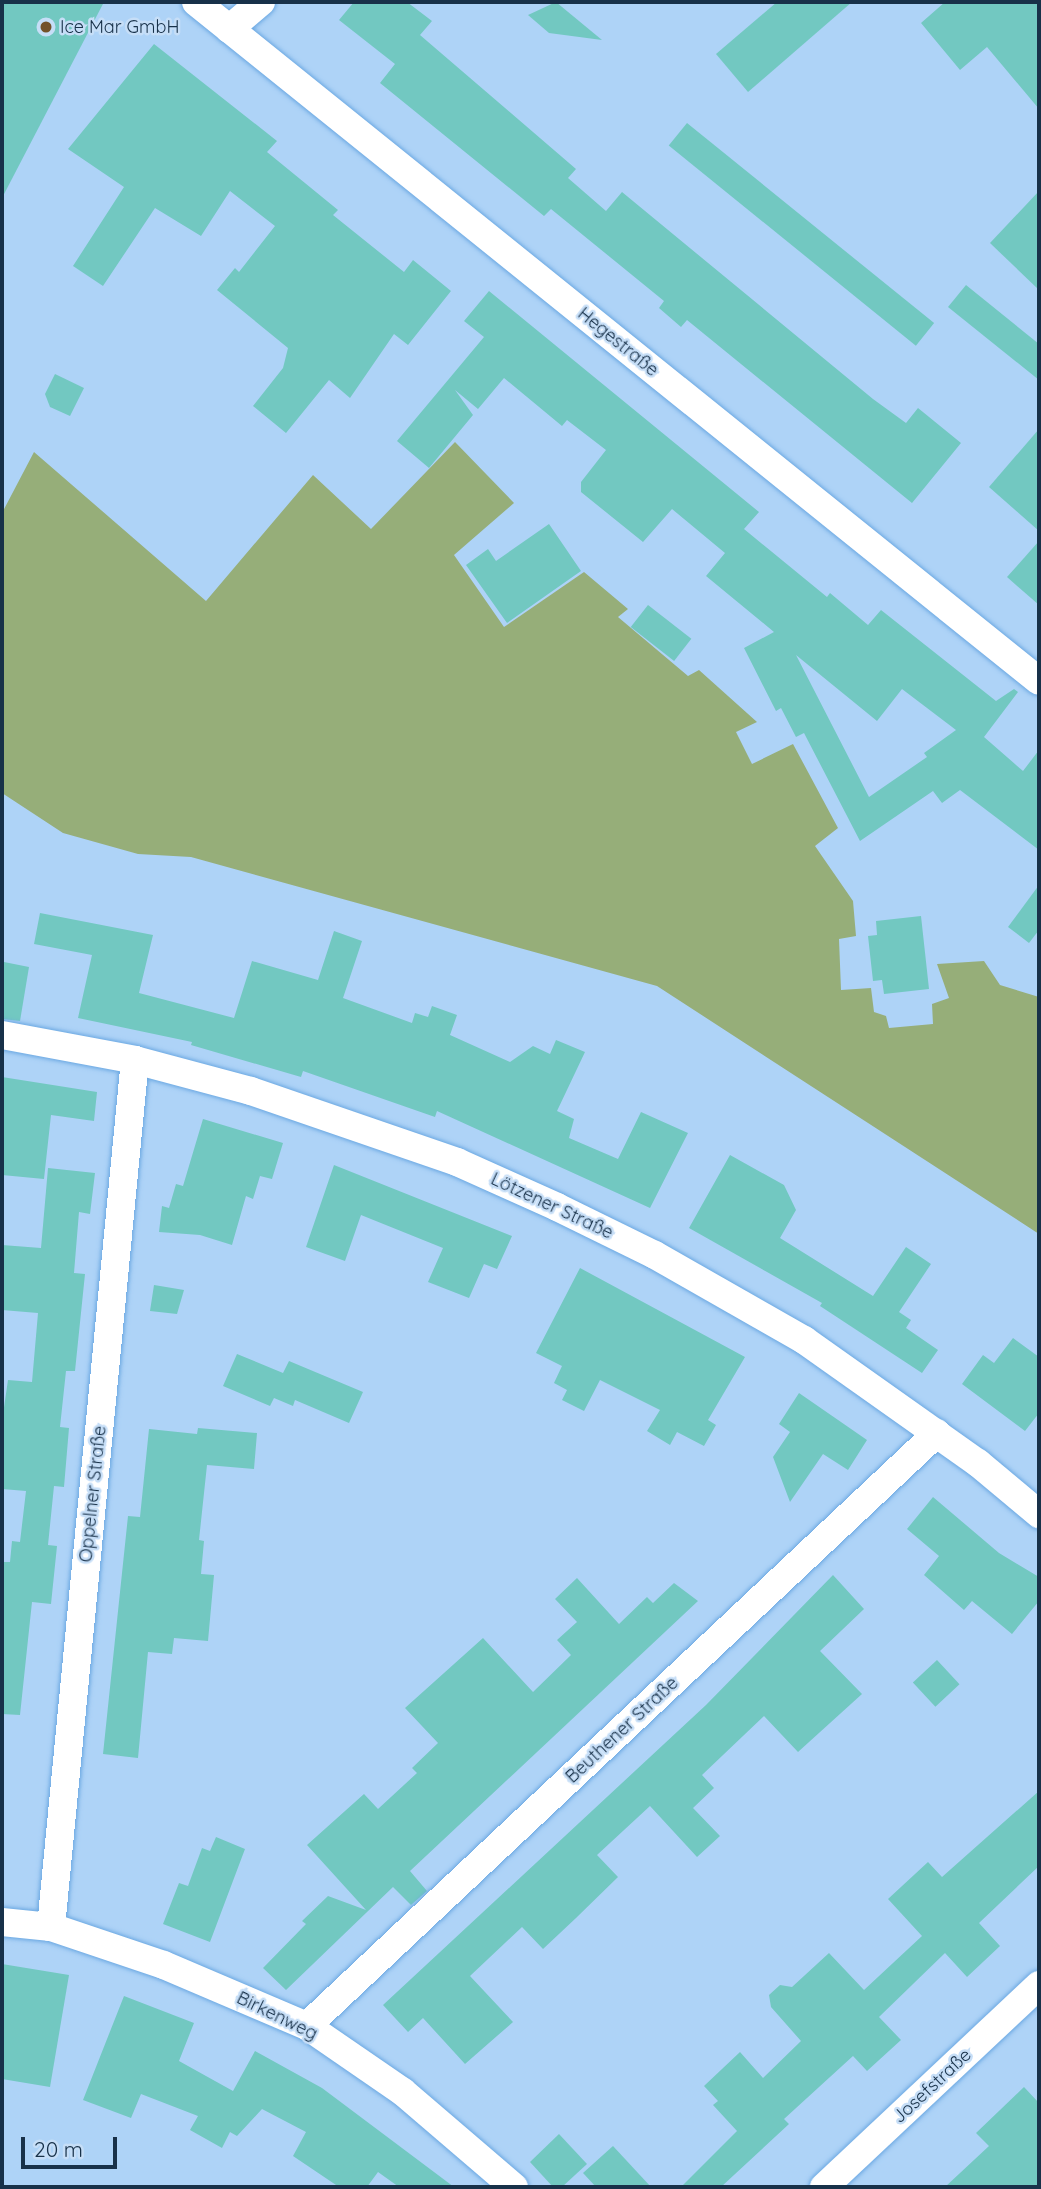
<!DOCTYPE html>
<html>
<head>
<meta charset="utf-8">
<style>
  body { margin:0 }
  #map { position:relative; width:1041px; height:2189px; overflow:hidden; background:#aed3f7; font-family:Quicksand,sans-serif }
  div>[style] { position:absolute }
  .green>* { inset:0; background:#96ae79 }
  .building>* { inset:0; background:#72c8c1; transform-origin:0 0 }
  .roads { filter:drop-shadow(0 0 2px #6ba8e2) drop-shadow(0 0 2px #6ba8e2) }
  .street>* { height:28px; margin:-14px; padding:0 14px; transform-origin:14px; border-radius:14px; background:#fff }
  .dots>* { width:19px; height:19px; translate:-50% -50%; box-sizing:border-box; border:4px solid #c6def7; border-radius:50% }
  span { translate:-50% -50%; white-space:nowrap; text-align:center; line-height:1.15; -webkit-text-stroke:5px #c6def7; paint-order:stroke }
  .poi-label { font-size:18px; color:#183149 }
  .left { translate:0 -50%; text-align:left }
  .street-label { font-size:18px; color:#183149 }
  .frame { position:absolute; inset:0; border:4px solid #183149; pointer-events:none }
  .scale { position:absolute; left:21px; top:2137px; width:96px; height:32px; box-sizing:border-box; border:4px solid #183149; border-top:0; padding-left:9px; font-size:21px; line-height:24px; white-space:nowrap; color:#183149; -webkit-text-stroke:5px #c6def7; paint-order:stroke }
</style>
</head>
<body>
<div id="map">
  <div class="green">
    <div style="clip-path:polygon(455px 442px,514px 503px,454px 555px,504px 627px,584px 572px,628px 609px,618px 617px,688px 676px,699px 670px,757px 722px,736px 732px,752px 764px,793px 744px,838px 828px,815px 846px,853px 901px,856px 936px,839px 939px,841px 990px,871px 988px,874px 1012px,886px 1016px,889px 1028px,933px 1024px,932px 1004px,949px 998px,937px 964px,984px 961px,1000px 985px,1039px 997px,1039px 1234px,657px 986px,191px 857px,138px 854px,63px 833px,2px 793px,2px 513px,34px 452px,206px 601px,313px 475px,371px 529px)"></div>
  </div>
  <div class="building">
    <div style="clip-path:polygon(2px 2px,104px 2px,2px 198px)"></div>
    <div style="clip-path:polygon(354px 2px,407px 2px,432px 21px,420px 35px,576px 169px,568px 178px,606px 211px,622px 192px,873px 399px,906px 423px,918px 408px,961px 443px,912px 503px,687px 320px,681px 327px,659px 308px,664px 301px,551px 209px,544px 216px,380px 83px,395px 64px,339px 20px)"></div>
    <div style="clip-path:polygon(556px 2px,602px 40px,549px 33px,528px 15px)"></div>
    <div style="clip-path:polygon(777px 2px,852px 2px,748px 92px,716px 54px)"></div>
    <div style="clip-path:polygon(945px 2px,1039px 2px,1039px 109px,987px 47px,960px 70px,921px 23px)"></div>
    <div style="clip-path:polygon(154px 44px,277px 141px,267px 152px,338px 210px,333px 215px,404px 272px,413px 260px,451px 291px,408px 345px,394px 334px,350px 398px,329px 380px,286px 433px,253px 406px,283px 368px,288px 348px,217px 290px,235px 268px,239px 272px,275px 226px,230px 191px,201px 236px,155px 208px,103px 286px,73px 266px,124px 187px,68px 149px)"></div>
    <div style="left:687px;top:123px;width:318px;height:29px;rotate:39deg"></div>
    <div style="clip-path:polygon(1039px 191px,1039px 290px,990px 243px)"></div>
    <div style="clip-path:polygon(966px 285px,1039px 344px,1039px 380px,948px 307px)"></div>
    <div style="clip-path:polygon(evenodd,489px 291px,759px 512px,744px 529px,827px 597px,830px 593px,868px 625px,881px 610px,996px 701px,1014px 689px,1018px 692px,984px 737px,1023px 771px,1039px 750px,1039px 850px,960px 790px,942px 803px,933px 791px,860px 841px,804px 733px,796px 737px,781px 708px,776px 711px,744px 648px,774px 632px,706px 576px,725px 553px,672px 509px,643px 542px,581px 492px,581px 482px,606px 450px,567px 420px,562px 426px,504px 378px,478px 409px,455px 390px,473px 415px,429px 468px,397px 441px,484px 337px,464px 321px,489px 291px,796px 655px,877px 721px,902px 689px,956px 730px,924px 753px,927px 757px,869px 797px,796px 655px)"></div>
    <div style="clip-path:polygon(55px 374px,84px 388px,70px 416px,50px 407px,45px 394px)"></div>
    <div style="clip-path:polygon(1039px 429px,1039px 531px,989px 487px)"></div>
    <div style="clip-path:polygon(549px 524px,581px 571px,507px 623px,466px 565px,488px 549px,496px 561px)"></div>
    <div style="clip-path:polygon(1039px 541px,1039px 605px,1007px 577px)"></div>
    <div style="left:648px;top:605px;width:55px;height:28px;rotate:38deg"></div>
    <div style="clip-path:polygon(1039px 885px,1039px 930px,1029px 943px,1008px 927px)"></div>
    <div style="clip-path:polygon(40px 913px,153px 935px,139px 993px,234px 1018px,252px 961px,318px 980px,334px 931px,362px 941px,343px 998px,412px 1023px,415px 1013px,428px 1017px,432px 1006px,457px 1015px,450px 1035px,510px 1062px,533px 1046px,550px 1054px,556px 1040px,585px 1052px,557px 1111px,574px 1119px,569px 1138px,618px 1159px,641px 1112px,688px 1133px,650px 1208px,437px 1111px,435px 1117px,303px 1071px,301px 1077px,191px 1045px,192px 1042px,78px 1018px,92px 955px,34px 944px)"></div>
    <div style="clip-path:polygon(921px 916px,929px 989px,884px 994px,882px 980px,873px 981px,868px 936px,877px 935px,876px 921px)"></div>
    <div style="clip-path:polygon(4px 962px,29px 967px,20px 1021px,2px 1019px)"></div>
    <div style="clip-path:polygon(2px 1077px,97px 1092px,94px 1121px,51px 1115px,44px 1179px,2px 1175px)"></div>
    <div style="clip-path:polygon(203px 1119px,283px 1143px,272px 1179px,260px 1176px,253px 1199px,246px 1196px,232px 1245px,200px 1235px,159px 1232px,162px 1206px,169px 1208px,176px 1184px,183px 1186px)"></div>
    <div style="clip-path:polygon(730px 1155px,784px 1185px,796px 1210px,780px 1238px,873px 1296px,906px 1247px,931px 1264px,899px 1312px,911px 1320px,906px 1328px,938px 1350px,922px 1373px,820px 1306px,822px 1303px,689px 1228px)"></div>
    <div style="clip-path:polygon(334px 1165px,512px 1236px,497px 1269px,484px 1264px,469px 1298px,428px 1282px,443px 1248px,361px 1215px,345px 1261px,306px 1247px)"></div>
    <div style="clip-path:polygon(48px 1168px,95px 1173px,90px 1214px,79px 1212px,74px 1273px,85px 1274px,75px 1371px,66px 1371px,60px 1427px,69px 1428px,64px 1487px,54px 1486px,48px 1545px,57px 1546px,51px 1604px,32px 1602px,20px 1715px,2px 1714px,3px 1562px,10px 1562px,12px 1541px,20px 1542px,26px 1491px,2px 1489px,2px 1421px,8px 1380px,32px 1382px,38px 1313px,2px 1310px,2px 1245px,41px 1248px)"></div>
    <div style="clip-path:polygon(580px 1268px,745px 1357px,708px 1420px,716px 1425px,704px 1446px,677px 1432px,670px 1445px,647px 1431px,660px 1410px,600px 1380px,584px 1411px,562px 1400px,567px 1390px,554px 1383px,562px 1366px,536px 1353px)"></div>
    <div style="clip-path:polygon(154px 1285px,184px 1290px,177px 1314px,150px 1311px)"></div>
    <div style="clip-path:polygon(1013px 1338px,1039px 1357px,1039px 1413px,1025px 1431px,962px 1384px,983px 1355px,994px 1363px)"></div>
    <div style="clip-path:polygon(237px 1354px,283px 1373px,289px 1361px,363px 1392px,349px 1423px,295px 1400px,293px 1406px,274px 1398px,270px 1406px,223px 1386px)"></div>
    <div style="clip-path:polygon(799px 1393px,867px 1440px,848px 1470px,823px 1454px,790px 1502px,773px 1457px,790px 1432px,779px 1424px)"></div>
    <div style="clip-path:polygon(198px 1428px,257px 1433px,254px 1469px,207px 1465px,199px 1540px,204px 1541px,201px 1574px,214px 1575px,208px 1641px,174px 1638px,172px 1654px,148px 1652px,138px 1758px,103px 1754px,128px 1516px,140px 1517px,149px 1429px,197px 1434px)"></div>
    <div style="clip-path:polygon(933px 1497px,999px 1553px,1039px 1577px,1039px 1601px,1012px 1634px,972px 1601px,964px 1610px,924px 1575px,939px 1556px,907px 1529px)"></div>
    <div style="clip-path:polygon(833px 1575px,864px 1609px,820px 1651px,862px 1694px,798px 1752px,764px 1716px,702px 1775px,714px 1788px,693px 1808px,720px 1836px,697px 1857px,650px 1806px,597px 1855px,618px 1877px,576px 1918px,543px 1949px,522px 1927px,470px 1976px,513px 2022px,465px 2064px,423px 2018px,408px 2032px,383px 2005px,706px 1705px)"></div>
    <div style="clip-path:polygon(577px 1578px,619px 1624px,647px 1597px,653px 1603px,674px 1583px,698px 1601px,410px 1871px,427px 1891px,411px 1905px,393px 1887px,286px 1990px,263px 1968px,306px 1924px,302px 1921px,328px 1896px,366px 1910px,307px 1845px,364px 1794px,378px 1809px,417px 1773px,412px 1768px,438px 1743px,405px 1708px,483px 1638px,533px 1692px,571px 1655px,557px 1640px,577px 1622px,555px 1599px)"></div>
    <div style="left:937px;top:1660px;width:33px;height:33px;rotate:47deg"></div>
    <div style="clip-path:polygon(1039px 1791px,1039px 1866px,979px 1923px,1000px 1946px,967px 1977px,945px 1953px,879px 2017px,901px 2040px,867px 2071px,853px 2056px,784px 2119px,789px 2124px,721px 2187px,681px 2187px,737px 2131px,713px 2105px,718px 2101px,704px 2086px,740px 2052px,763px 2078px,801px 2041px,771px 2007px,769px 1995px,780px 1985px,792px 1987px,829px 1953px,864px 1990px,922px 1936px,888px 1899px,928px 1862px,942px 1877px)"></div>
    <div style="clip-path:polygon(216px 1837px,245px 1849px,210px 1942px,163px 1924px,179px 1883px,188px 1886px,202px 1848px,210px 1851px)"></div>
    <div style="clip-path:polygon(2px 1964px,69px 1975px,50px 2087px,2px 2079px)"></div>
    <div style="clip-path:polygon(124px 1996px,194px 2023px,179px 2061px,233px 2091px,255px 2051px,322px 2088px,454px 2187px,399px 2187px,378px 2172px,367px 2187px,339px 2187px,293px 2156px,306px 2132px,262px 2109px,237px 2136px,230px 2132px,222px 2148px,190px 2130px,198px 2116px,141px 2094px,131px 2118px,83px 2100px)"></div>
    <div style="clip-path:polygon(1024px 2087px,1039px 2103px,1039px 2187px,945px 2187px,989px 2146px,976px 2133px)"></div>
    <div style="clip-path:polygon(559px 2134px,587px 2164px,562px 2187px,553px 2187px,530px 2162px)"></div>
    <div style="clip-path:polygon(613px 2146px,651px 2187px,596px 2187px,583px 2173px)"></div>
  </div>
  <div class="roads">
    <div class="street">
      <div style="left:196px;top:2px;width:1082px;rotate:38.85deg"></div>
      <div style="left:229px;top:29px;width:42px;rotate:-40.2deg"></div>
      <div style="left:2px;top:1035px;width:135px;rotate:10.6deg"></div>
      <div style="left:135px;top:1060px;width:120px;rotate:15deg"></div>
      <div style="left:251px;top:1091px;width:218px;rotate:19deg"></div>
      <div style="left:457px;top:1162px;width:110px;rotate:24.2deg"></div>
      <div style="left:557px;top:1207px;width:109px;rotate:26.1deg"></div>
      <div style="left:655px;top:1255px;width:172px;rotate:29.7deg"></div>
      <div style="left:804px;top:1340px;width:213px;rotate:35.3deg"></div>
      <div style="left:978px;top:1463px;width:80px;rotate:39.9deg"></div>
      <div style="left:2px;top:1922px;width:49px;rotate:5.8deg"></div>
      <div style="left:51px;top:1927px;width:119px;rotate:18.6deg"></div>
      <div style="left:164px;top:1965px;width:155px;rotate:23.1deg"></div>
      <div style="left:307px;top:2026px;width:116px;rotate:34.5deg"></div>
      <div style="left:403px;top:2092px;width:146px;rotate:40.6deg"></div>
      <div style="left:51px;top:1927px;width:871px;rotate:-84.47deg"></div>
      <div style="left:307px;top:2026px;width:865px;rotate:-43.27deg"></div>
      <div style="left:824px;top:2187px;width:295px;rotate:-43.2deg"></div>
    </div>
  </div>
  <div class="dots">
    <div style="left:46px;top:27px;background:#74522a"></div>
  </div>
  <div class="poi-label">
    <span class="left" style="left:60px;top:27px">Ice Mar GmbH</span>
  </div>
  <div class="street-label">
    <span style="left:618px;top:342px;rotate:39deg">Hegestraße</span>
    <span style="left:552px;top:1206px;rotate:25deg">Lötzener Straße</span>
    <span style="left:93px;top:1494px;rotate:-84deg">Oppelner Straße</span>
    <span style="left:622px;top:1730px;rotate:-43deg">Beuthener Straße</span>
    <span style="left:277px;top:2016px;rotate:26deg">Birkenweg</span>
    <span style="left:932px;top:2086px;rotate:-43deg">Josefstraße</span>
  </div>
  <div class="frame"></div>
  <div class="scale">20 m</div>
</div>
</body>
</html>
